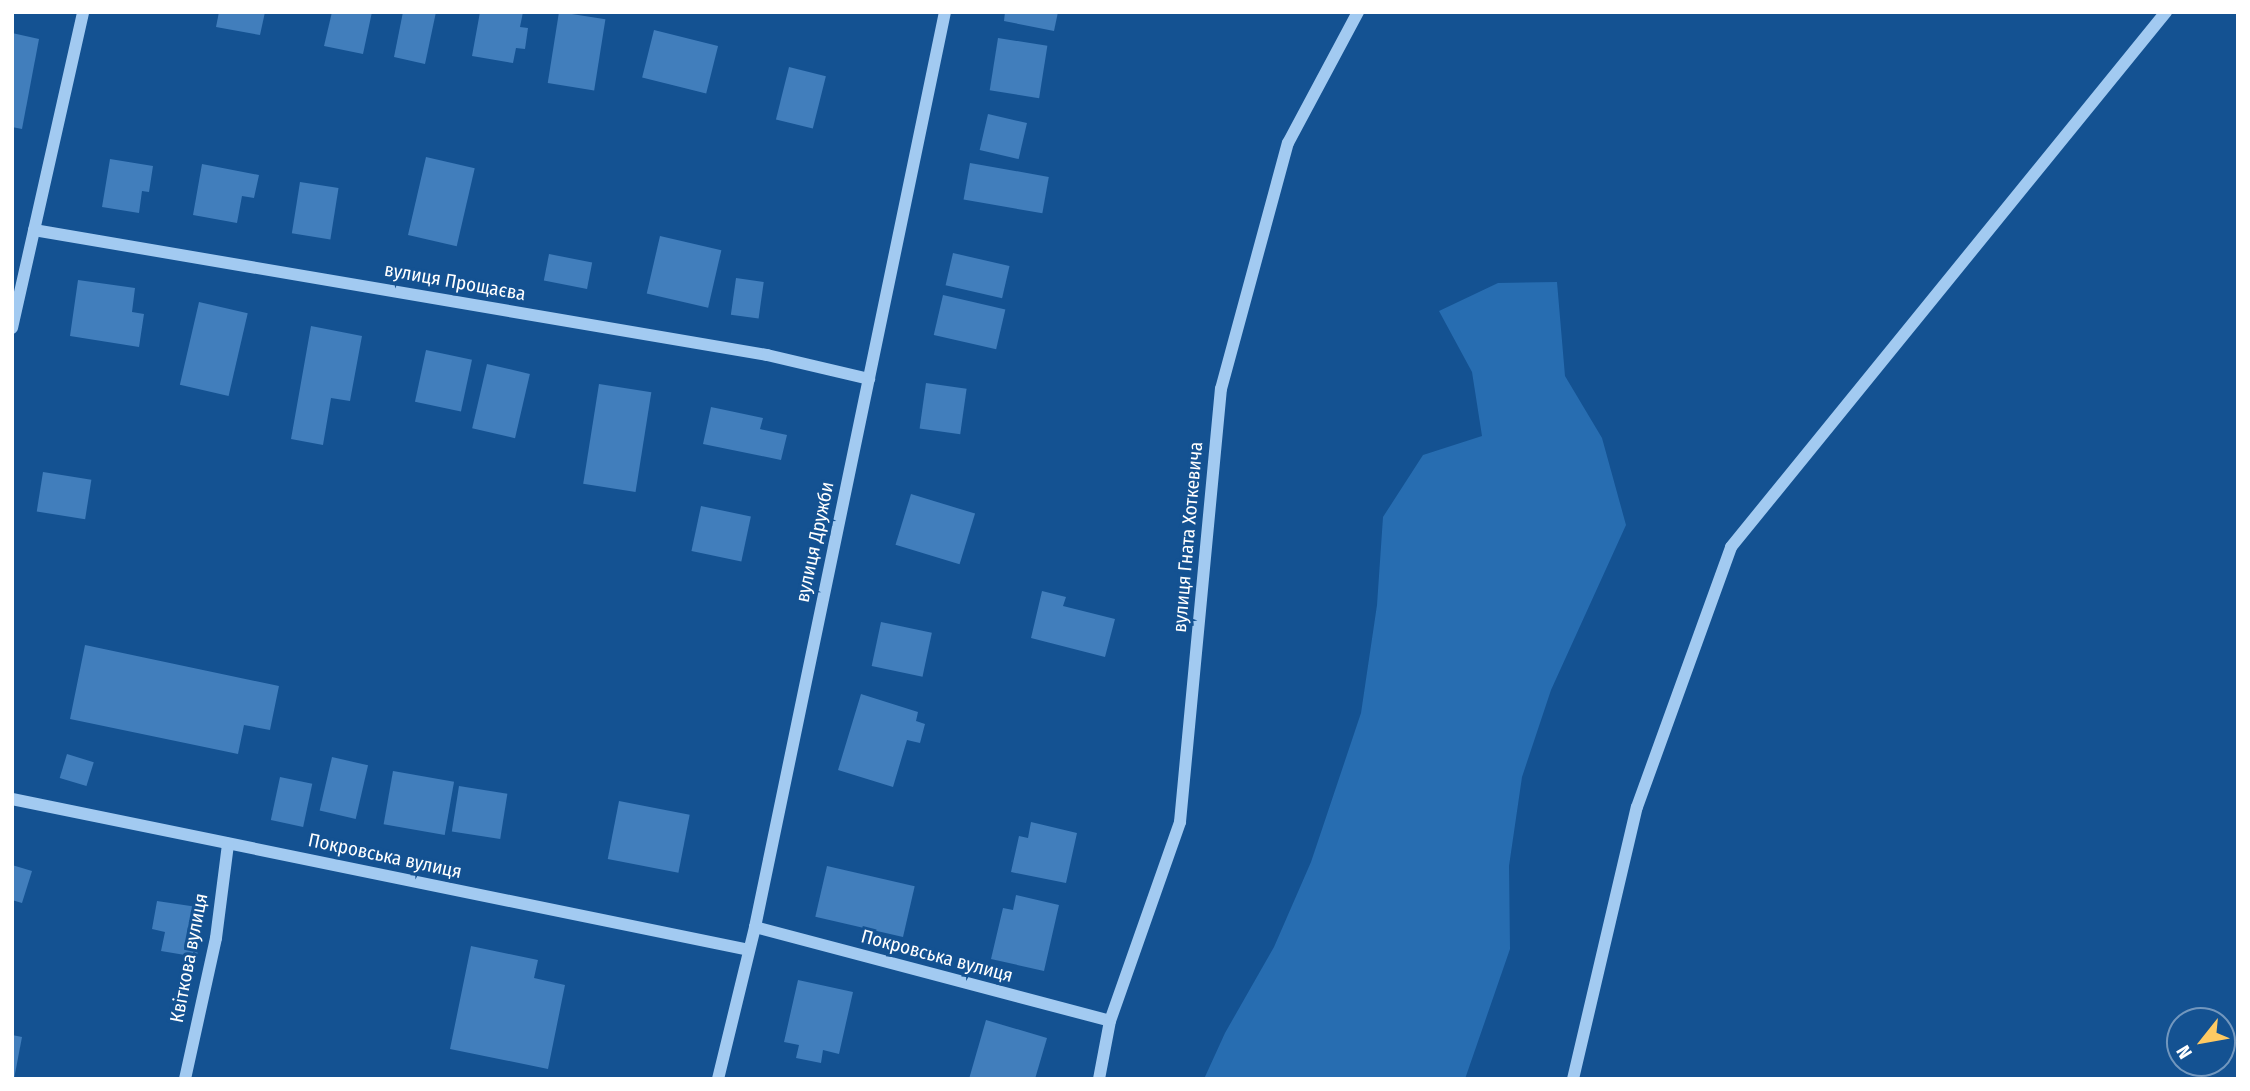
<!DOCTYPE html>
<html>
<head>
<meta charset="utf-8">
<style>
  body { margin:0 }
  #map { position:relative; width:2250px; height:1091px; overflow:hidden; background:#145292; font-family:"Fira Sans Condensed",sans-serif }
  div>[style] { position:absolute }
  .green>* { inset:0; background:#276db1 }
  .building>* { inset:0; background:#417ebc; transform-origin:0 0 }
  .minor>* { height:12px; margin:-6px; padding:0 6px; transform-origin:6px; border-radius:6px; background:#a2caf1 }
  span { translate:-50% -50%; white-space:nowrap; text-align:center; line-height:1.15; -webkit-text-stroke:6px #145292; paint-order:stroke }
  .street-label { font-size:19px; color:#fff }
  .frame { position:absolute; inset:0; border:14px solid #fff; pointer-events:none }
  .north { position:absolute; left:2166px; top:1007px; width:70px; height:70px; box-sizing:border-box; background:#145292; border:2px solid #7297be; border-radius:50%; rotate:239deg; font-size:19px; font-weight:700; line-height:28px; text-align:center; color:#fff }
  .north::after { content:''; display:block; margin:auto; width:24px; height:32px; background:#ffca63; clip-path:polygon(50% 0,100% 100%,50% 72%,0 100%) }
</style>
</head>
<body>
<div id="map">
  <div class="green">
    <div style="clip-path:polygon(1557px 282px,1565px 376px,1602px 438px,1626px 525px,1551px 690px,1522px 777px,1509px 866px,1510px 949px,1465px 1079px,1204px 1079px,1225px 1033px,1274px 947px,1311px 862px,1361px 713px,1377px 605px,1383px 517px,1423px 455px,1482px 436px,1472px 372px,1439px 311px,1498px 283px)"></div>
  </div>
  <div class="building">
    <div style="clip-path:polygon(219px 12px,265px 12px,260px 35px,216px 27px)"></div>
    <div style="clip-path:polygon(332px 12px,372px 12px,363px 54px,324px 46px)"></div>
    <div style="clip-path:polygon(403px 12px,436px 12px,425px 64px,394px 57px)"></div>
    <div style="clip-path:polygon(480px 12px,523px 12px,520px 27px,528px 28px,525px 49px,516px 48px,513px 63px,472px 56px)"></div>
    <div style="left:559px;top:12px;width:47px;height:72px;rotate:9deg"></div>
    <div style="clip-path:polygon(1005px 12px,1058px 12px,1054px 31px,1004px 21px)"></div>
    <div style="left:654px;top:30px;width:66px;height:49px;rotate:14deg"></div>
    <div style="clip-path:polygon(12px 33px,39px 39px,22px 129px,12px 127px)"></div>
    <div style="left:998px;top:38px;width:50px;height:53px;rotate:9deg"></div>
    <div style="left:789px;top:67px;width:38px;height:54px;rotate:14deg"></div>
    <div style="left:988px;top:114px;width:40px;height:37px;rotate:13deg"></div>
    <div style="left:426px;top:157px;width:50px;height:80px;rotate:13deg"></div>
    <div style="clip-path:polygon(110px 159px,153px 166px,149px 192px,142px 191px,139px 213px,102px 207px)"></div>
    <div style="left:970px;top:163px;width:80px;height:37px;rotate:10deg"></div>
    <div style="clip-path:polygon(202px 164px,259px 175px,254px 198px,242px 196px,237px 223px,193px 215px)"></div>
    <div style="left:300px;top:182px;width:39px;height:52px;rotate:9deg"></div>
    <div style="left:660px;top:236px;width:63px;height:59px;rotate:13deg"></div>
    <div style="left:953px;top:253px;width:58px;height:33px;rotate:13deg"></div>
    <div style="left:549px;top:254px;width:44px;height:27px;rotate:11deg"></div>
    <div style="left:736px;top:278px;width:28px;height:37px;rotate:8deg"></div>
    <div style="clip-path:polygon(78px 280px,135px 288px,132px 312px,144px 314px,139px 347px,70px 336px)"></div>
    <div style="left:943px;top:295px;width:64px;height:41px;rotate:13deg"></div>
    <div style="left:199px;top:302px;width:50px;height:85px;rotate:13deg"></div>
    <div style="clip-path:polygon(311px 326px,362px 336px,350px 401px,331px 398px,323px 445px,291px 439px)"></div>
    <div style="left:426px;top:350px;width:47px;height:53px;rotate:12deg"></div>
    <div style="left:487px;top:364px;width:44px;height:66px;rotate:13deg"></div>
    <div style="left:926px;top:383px;width:41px;height:46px;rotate:8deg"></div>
    <div style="left:599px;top:384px;width:53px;height:101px;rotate:9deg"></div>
    <div style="clip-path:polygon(711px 407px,763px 418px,760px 429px,787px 435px,781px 460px,703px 444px)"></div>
    <div style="left:43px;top:472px;width:49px;height:40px;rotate:9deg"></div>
    <div style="left:911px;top:494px;width:67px;height:53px;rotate:17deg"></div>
    <div style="left:701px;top:506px;width:51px;height:46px;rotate:12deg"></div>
    <div style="clip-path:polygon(1042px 591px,1066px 597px,1063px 606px,1115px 619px,1105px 657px,1031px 638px)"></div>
    <div style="left:881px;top:622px;width:52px;height:45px;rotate:12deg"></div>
    <div style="clip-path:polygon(85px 645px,279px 686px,270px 730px,244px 725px,238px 754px,70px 719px)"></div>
    <div style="clip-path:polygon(861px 694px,918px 712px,916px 721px,925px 724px,920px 743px,907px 740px,893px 787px,838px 770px)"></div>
    <div style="left:67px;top:754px;width:28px;height:25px;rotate:17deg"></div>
    <div style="left:332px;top:757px;width:37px;height:55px;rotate:13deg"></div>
    <div style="left:393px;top:771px;width:62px;height:54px;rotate:10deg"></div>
    <div style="left:280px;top:777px;width:33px;height:44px;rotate:12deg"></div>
    <div style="left:459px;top:786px;width:49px;height:46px;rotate:9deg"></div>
    <div style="left:619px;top:801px;width:72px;height:59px;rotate:11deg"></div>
    <div style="clip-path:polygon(1031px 822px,1077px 833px,1066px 883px,1011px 872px,1019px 836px,1028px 838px)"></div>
    <div style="clip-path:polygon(12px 865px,32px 871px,22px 903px,12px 900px)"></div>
    <div style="left:827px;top:866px;width:90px;height:52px;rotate:13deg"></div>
    <div style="clip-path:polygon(1016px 895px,1059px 905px,1044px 971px,991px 959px,1003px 908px,1013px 910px)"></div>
    <div style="clip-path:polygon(157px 901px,204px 908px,197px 957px,161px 951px,165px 932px,152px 929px)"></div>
    <div style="clip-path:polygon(471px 946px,538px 960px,534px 978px,565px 985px,548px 1069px,450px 1049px)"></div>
    <div style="clip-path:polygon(798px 980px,853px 992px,839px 1054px,823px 1050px,821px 1063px,796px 1058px,799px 1045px,784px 1042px)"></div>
    <div style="clip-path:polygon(986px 1020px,1047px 1038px,1035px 1079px,969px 1079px)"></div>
    <div style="clip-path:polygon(12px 1035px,22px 1037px,14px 1079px,12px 1079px)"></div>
  </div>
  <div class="minor">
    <div style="left:34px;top:230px;width:744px;rotate:9.68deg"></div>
    <div style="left:767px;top:355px;width:105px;rotate:13.2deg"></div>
    <div style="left:12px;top:328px;width:324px;rotate:-77.3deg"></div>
    <div style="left:12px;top:799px;width:752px;rotate:11.58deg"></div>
    <div style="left:755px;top:927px;width:367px;rotate:14.8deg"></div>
    <div style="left:185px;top:1079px;width:144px;rotate:-77.6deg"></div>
    <div style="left:216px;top:938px;width:95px;rotate:-82.7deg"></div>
    <div style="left:718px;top:1079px;width:156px;rotate:-76.3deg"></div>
    <div style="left:755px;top:927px;width:935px;rotate:-78.27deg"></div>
    <div style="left:1099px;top:1079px;width:59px;rotate:-79.3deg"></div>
    <div style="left:1110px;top:1021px;width:211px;rotate:-70.6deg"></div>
    <div style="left:1180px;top:822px;width:435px;rotate:-84.6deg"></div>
    <div style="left:1221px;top:389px;width:255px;rotate:-74.8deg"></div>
    <div style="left:1288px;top:143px;width:149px;rotate:-61.9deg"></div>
    <div style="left:1573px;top:1079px;width:279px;rotate:-76.8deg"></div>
    <div style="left:1637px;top:807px;width:276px;rotate:-70.1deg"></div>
    <div style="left:1731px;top:547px;width:690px;rotate:-50.89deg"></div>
  </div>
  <div class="street-label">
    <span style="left:455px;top:282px;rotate:10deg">вулиця Прощаєва</span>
    <span style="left:1188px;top:537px;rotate:-85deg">вулиця Гната Хоткевича</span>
    <span style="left:815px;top:542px;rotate:-78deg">вулиця Дружби</span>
    <span style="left:385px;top:856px;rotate:12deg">Покровська вулиця</span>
    <span style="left:937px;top:956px;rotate:15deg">Покровська вулиця</span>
    <span style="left:189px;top:958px;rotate:-79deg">Квіткова вулиця</span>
  </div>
  <div class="frame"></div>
  <div class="north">N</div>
</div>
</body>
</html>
